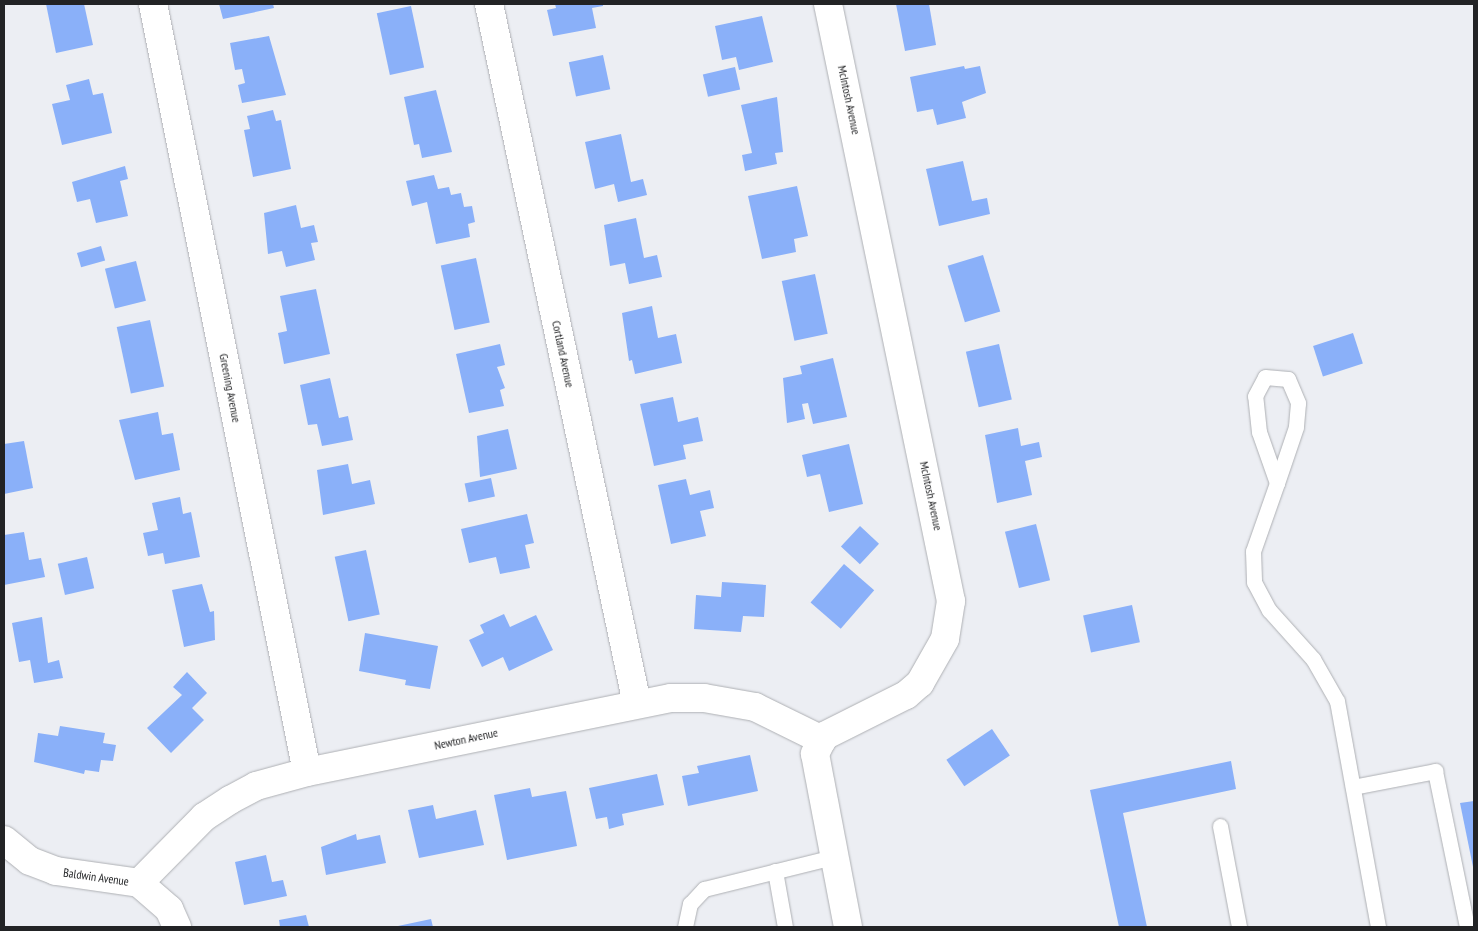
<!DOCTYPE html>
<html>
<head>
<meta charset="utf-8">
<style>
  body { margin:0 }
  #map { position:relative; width:1478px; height:931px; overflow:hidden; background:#eceef3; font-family:"PT Sans Narrow",sans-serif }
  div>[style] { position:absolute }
  .building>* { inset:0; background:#8ab0f9; transform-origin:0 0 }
  .roads { filter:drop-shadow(0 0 1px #aeb0b4) drop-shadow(0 0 1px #aeb0b4) }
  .lane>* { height:15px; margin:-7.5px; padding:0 7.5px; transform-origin:7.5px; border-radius:7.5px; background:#fff }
  .street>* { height:28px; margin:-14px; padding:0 14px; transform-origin:14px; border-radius:14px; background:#fff }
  span { translate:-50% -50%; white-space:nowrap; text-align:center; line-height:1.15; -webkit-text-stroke:4px #fff; paint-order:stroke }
  .street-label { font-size:12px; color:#222325 }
  .frame { position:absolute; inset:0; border:5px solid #222325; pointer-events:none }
</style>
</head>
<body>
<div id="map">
  <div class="building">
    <div style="clip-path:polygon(46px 4px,84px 4px,93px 45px,56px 53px)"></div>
    <div style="clip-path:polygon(219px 4px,273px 4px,274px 8px,223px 19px)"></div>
    <div style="clip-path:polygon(555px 4px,603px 4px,603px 6px,592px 8px,596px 28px,553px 36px,547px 10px,556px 8px)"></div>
    <div style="clip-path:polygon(896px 4px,929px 4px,936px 45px,905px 51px)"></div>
    <div style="left:411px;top:6px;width:63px;height:35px;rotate:78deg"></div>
    <div style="clip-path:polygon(762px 16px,773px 62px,739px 70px,736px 57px,722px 60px,715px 26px)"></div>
    <div style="clip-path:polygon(269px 36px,286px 95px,242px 103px,238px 85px,245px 83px,242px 69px,235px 70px,230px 43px)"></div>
    <div style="left:603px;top:55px;width:35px;height:35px;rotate:78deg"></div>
    <div style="clip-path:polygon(964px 66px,965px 69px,980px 66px,986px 93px,962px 102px,966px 118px,937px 125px,933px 109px,917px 112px,910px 77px)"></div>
    <div style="left:735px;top:67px;width:23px;height:33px;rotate:77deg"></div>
    <div style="clip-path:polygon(89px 79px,93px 95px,103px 93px,112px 133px,62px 145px,52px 104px,70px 100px,66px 85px)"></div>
    <div style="clip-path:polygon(436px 90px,452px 152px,422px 158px,419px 144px,414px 145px,404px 97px)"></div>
    <div style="clip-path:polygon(777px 97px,783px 152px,775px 153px,777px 164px,745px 171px,742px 155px,752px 153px,741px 105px)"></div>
    <div style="clip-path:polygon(273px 110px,276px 121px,281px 120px,291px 169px,253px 177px,244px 130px,250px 129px,247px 116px)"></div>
    <div style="clip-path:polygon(621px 134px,631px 182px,643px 179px,647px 195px,618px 202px,614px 184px,595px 189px,585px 142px)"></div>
    <div style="clip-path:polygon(963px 161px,972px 201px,987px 198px,990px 214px,939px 226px,926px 169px)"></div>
    <div style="clip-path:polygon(125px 166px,128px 179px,120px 181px,128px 216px,96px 223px,90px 199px,77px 202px,72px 182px)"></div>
    <div style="clip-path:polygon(434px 175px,438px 189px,449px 187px,451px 195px,461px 193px,464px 207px,472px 206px,475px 222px,468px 224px,470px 237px,436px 244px,427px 202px,412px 206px,406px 181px)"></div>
    <div style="clip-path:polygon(797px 186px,808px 236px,794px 239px,796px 252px,762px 259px,748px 196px)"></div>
    <div style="clip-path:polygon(296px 205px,301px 228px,314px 225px,318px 242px,311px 243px,315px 260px,286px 267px,282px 251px,268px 254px,264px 213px)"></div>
    <div style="clip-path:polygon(636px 218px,644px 258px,657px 255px,662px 277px,629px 284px,625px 263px,610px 266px,604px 225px)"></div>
    <div style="left:101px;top:246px;width:15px;height:25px;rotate:74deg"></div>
    <div style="left:983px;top:255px;width:59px;height:37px;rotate:73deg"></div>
    <div style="left:476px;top:258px;width:66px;height:36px;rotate:78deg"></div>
    <div style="left:136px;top:261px;width:41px;height:32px;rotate:76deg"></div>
    <div style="left:815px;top:274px;width:61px;height:34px;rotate:78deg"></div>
    <div style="clip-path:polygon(316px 289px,330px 354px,284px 364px,278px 333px,287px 331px,280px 296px)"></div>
    <div style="clip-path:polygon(652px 306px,658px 338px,676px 334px,682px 363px,635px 374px,632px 360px,629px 361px,622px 313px)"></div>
    <div style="left:150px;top:320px;width:68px;height:34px;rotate:78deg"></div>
    <div style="left:1353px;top:333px;width:32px;height:42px;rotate:72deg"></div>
    <div style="clip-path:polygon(500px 344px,505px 365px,497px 367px,505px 388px,500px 390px,504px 406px,469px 413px,456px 354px)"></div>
    <div style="left:999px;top:344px;width:57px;height:34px;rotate:77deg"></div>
    <div style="clip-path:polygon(833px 358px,847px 417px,813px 424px,808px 403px,802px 404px,805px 419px,787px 423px,783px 378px,802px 374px,800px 366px)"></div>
    <div style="clip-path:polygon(330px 378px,339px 418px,348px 416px,353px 440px,322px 446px,317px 424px,308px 425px,300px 385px)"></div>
    <div style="clip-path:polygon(673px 397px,678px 422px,698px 417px,703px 441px,683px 445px,686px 459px,654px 466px,640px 404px)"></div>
    <div style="clip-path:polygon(158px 412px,162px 435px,173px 433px,180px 470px,135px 480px,119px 420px)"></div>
    <div style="clip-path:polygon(1018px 428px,1021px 446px,1039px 442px,1042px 457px,1025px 461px,1032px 495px,997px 503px,985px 435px)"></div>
    <div style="clip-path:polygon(508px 429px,517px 469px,480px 477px,477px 436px)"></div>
    <div style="clip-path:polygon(24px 441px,33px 488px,4px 494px,4px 444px)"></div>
    <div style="clip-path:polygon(849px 444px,863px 504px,829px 512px,820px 474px,807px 477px,802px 455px)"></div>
    <div style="clip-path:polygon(348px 464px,352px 484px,370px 480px,375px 504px,323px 515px,317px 470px)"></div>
    <div style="left:491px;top:478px;width:19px;height:27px;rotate:78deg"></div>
    <div style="clip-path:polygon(686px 479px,690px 495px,710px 490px,714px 508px,700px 511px,706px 536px,671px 544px,658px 485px)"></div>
    <div style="clip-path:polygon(180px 497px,183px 514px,191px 512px,200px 557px,165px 564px,163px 553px,148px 556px,143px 533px,158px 530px,152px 503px)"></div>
    <div style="clip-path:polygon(527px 514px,534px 543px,525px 545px,530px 568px,500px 574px,496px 557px,469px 563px,461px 529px)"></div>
    <div style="left:1036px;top:524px;width:58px;height:32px;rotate:76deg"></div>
    <div style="left:860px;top:526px;width:26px;height:28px;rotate:43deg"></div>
    <div style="clip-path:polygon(24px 532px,29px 560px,41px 558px,45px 577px,4px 585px,4px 535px)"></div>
    <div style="left:366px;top:550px;width:66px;height:32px;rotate:78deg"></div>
    <div style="left:87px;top:557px;width:32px;height:30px;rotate:77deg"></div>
    <div style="left:844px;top:564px;width:40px;height:51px;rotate:41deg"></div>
    <div style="clip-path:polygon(722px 582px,766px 585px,764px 617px,743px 616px,741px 632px,694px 629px,696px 595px,721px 597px)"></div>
    <div style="clip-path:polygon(202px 584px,210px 612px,214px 611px,215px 640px,184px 647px,172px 590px)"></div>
    <div style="left:1132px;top:605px;width:38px;height:50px;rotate:78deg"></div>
    <div style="clip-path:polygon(504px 614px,510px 627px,536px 615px,553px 650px,509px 671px,503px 657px,482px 667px,469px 640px,484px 633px,480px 625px)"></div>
    <div style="clip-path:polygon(42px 617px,48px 663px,59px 660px,63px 678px,34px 683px,30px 660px,19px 662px,12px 623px)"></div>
    <div style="clip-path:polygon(365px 633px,438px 646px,430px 689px,405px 685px,406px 680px,359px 671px)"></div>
    <div style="clip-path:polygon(187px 672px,207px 693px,192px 708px,204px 720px,171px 753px,147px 728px,182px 695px,173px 687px)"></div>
    <div style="clip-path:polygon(60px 726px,105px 733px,103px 743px,116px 745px,113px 761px,101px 760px,99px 772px,85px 770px,84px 774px,34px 762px,38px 733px,58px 736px)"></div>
    <div style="left:992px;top:729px;width:32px;height:55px;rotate:56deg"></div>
    <div style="clip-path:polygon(750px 755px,758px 791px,688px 806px,682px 776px,699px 773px,697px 766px)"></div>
    <div style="clip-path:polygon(1231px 761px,1236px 789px,1123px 813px,1147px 927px,1119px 927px,1090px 790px)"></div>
    <div style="clip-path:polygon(657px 774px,664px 805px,622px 814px,624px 825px,609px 829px,607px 817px,596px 819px,589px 788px)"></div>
    <div style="clip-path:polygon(530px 788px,532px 797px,566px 791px,577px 846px,507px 860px,494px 795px)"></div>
    <div style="clip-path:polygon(1474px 801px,1474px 867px,1473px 867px,1460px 803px)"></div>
    <div style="clip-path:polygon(433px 805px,436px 819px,476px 810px,484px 845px,419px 858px,408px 810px)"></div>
    <div style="clip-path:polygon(356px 834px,357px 840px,380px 835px,386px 863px,326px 875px,321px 847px)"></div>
    <div style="clip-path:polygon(266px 855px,272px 882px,283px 880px,287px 896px,244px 905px,235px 862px)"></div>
    <div style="clip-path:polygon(306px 915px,309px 927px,280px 927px,279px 920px)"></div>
    <div style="clip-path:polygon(431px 919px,433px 927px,398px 927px,398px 926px)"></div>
  </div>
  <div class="roads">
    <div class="lane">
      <div style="left:1277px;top:483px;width:54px;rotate:-109.4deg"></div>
      <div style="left:1259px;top:432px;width:36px;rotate:-96deg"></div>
      <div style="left:1255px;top:396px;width:21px;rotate:-62deg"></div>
      <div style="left:1265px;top:377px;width:23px;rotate:5deg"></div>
      <div style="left:1288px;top:379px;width:26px;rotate:67deg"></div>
      <div style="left:1298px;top:403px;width:24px;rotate:95deg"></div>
      <div style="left:1296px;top:427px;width:59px;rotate:108.7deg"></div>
      <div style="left:1277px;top:483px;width:72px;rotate:109.4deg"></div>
      <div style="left:1253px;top:551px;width:31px;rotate:88deg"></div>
      <div style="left:1254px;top:582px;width:32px;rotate:62deg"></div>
      <div style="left:1269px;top:610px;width:66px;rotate:48.1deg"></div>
      <div style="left:1313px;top:659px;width:48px;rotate:60.3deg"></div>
      <div style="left:1337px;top:701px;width:230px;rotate:79.7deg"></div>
      <div style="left:1353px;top:787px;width:84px;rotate:-11deg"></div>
      <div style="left:1435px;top:771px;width:159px;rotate:78.4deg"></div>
      <div style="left:1220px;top:826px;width:103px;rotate:79.3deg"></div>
      <div style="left:775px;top:871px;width:57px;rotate:79.9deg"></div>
      <div style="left:685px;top:927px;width:24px;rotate:-78deg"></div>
      <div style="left:690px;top:904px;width:21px;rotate:-47deg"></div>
      <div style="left:704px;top:889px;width:133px;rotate:-13.9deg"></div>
    </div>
    <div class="street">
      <div style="left:153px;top:4px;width:783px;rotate:78.66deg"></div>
      <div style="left:489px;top:4px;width:715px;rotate:78.06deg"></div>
      <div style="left:828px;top:4px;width:610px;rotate:78.36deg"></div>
      <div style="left:951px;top:601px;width:38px;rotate:99deg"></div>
      <div style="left:945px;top:639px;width:51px;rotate:119.6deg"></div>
      <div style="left:920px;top:683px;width:18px;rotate:139deg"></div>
      <div style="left:906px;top:695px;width:92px;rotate:153.4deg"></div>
      <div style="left:824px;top:736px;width:20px;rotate:117deg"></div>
      <div style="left:815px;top:754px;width:176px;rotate:79.2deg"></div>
      <div style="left:4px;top:840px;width:33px;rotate:39deg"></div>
      <div style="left:30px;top:861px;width:28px;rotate:21deg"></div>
      <div style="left:56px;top:871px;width:84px;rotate:8.2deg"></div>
      <div style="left:139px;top:883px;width:40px;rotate:41deg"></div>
      <div style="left:169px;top:909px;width:20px;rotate:66deg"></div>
      <div style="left:139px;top:883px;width:93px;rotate:-45.4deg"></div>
      <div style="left:204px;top:817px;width:31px;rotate:-33deg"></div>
      <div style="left:230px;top:800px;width:30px;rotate:-28deg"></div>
      <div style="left:256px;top:786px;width:53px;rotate:-15.4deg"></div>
      <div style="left:307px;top:772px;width:371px;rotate:-11.5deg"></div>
      <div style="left:671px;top:698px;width:33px"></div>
      <div style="left:704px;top:698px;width:52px;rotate:10deg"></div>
      <div style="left:755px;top:707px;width:75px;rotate:26.2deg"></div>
    </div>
  </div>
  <div class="street-label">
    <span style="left:849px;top:100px;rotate:78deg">McIntosh Avenue</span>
    <span style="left:563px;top:354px;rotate:78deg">Cortland Avenue</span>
    <span style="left:230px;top:388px;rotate:79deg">Greening Avenue</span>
    <span style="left:931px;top:496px;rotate:78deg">McIntosh Avenue</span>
    <span style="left:466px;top:739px;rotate:-12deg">Newton Avenue</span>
    <span style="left:96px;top:877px;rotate:8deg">Baldwin Avenue</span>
  </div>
  <div class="frame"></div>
</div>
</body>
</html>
